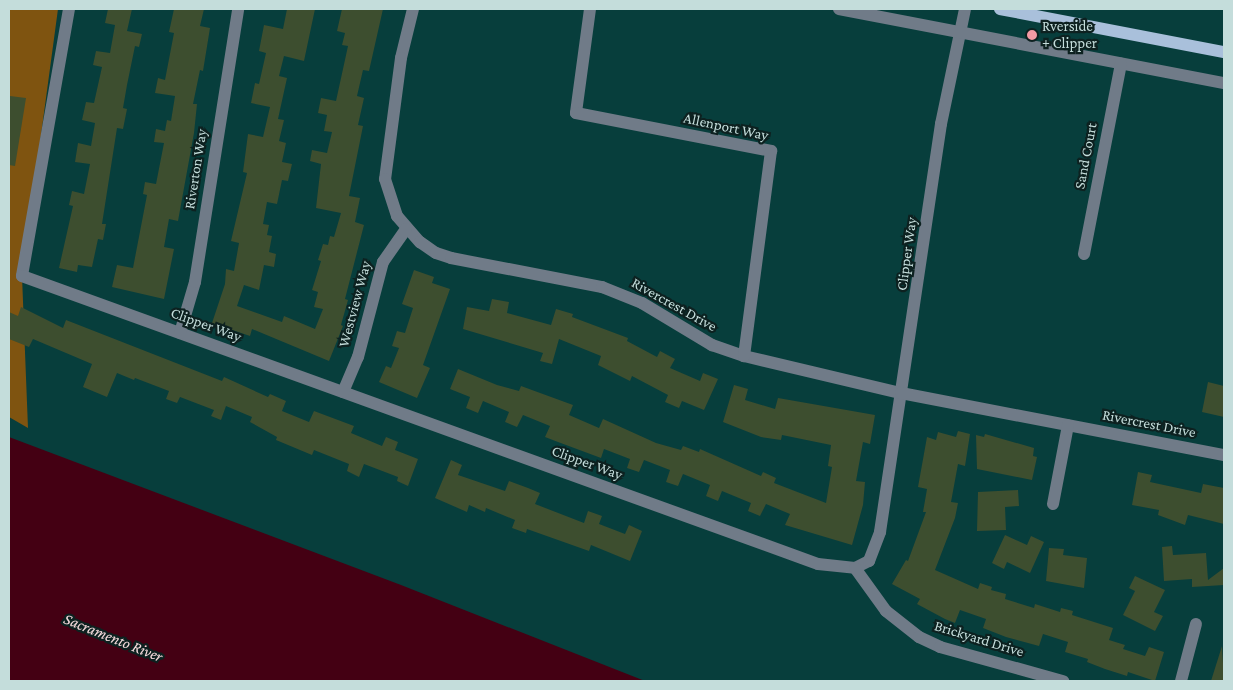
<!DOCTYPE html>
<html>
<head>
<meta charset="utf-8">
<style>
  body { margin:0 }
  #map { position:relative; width:1233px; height:690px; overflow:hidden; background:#073e3c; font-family:"Crimson Pro",serif }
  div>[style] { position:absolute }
  .green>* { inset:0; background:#7f5410 }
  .water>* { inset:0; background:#440013 }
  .building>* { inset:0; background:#3d4e2f }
  .minor>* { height:12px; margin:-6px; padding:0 6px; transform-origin:6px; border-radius:6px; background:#707b88 }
  .major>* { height:12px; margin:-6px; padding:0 6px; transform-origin:6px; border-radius:6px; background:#a9c0db }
  .dots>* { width:14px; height:14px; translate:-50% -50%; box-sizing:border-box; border:2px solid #0d2120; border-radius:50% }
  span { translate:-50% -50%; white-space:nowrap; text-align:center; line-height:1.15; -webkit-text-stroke:4.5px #0d2120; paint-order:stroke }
  .poi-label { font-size:15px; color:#c4dddb }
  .left { translate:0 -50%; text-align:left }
  .street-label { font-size:15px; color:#c4dddb }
  .water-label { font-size:16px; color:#f6dbdd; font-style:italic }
  .frame { position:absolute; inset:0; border:10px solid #c4dddb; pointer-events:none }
</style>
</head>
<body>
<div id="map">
  <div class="green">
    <div style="clip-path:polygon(9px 9px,58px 9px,22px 276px,28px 428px,9px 417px)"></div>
  </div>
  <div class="water">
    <div style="clip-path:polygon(9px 437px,401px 585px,645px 681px,9px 681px)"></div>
  </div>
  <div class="building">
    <div style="clip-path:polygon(108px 9px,132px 9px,127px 31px,142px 34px,139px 47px,135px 46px,127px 85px,123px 108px,127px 109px,123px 129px,117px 128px,102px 224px,106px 224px,103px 240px,98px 239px,92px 267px,78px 265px,77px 272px,59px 268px,73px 206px,69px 205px,72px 191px,84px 194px,90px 164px,75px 162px,78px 143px,91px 146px,95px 123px,82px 120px,86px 102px,94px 103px,102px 67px,93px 65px,96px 51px,110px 53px,115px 25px,105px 23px)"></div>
    <div style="clip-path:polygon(174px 9px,204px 9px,200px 26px,210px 28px,203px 71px,200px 70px,193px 104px,197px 104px,194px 133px,178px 221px,169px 219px,164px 247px,174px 249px,164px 299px,112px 287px,117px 265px,133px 268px,147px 195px,143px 194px,145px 182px,156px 184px,164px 143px,154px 142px,156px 129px,165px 131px,167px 120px,171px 121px,175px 96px,155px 93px,158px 78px,165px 80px,174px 33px,169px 32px)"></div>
    <div style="clip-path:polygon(287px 9px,315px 9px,304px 61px,284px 56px,279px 76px,287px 78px,278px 119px,284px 120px,279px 141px,286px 143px,282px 162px,292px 164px,288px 181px,282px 180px,277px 204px,267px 202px,263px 224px,269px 225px,267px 235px,272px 236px,269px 252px,276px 254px,274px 267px,264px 265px,259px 290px,244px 285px,237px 306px,282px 322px,284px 316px,315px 329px,323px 309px,314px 307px,318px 292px,312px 290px,321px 261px,318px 260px,323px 244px,328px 245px,330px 236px,334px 237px,341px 213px,316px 208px,321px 164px,310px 161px,312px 150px,327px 153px,332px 132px,324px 131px,327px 115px,318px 113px,321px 98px,336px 101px,348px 46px,342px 45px,345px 33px,337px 31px,342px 9px,383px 9px,369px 71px,363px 70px,357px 96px,364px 98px,358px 125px,363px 126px,349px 196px,360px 198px,355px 222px,364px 225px,345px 299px,348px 300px,341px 325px,343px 326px,329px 361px,252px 329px,250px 336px,212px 323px,225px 284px,226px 269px,234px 271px,239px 243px,231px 241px,247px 173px,243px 172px,248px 134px,263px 137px,270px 107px,251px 103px,255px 83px,259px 84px,266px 53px,259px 51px,264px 25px,283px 29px)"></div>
    <div style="clip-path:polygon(10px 96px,26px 98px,15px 166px,9px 165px)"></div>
    <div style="clip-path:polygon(414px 270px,434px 277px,432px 283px,450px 289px,423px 365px,430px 368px,417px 398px,379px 382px,386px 366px,391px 368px,399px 348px,392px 346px,397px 331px,405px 333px,413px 308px,402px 304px)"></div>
    <div style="clip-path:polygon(492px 299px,509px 302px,507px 313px,551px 325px,556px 309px,573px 314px,572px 317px,628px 338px,627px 341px,657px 357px,660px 351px,675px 359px,670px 368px,700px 381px,703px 373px,718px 379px,704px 410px,682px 401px,679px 408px,665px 402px,668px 395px,632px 376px,630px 381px,598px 365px,601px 356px,559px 339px,552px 364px,540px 361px,543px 353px,463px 329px,467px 307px,489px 311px)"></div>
    <div style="clip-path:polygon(21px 307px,63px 328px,66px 320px,222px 381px,224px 377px,268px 397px,270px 394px,286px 401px,282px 411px,309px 422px,314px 411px,354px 426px,351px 433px,382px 446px,386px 437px,398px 442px,395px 450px,418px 459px,408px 486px,397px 481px,398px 477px,364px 464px,359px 477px,347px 471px,349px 464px,314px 450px,312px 455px,276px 440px,277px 437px,250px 422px,252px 417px,226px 406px,221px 420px,211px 416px,214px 410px,180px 397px,177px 403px,166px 399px,169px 391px,135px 378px,134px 380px,117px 373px,107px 397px,83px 387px,92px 364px,33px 339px,29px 347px,9px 339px,9px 312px,18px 316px)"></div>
    <div style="clip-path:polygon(458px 369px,497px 385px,519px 391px,521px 386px,573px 405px,569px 415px,599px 428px,603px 419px,656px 443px,681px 450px,683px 446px,699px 452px,700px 449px,761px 476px,763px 472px,776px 478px,774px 483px,826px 503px,832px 467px,828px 466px,831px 445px,782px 435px,781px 440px,761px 437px,723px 422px,734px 385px,748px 389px,745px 400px,775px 409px,778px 398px,875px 415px,870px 444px,863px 442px,856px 481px,865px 482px,863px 505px,852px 545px,785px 525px,790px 514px,766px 504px,760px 516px,748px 511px,751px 503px,722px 491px,718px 501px,706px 496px,710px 485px,683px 474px,678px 486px,666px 482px,670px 470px,644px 460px,639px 472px,627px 468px,630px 459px,604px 449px,601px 458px,558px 442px,545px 437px,550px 426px,523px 415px,517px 427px,505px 422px,509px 412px,483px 401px,478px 413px,466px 408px,470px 397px,450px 389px)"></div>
    <div style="clip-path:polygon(1208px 382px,1224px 386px,1224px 417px,1202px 412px)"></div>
    <div style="clip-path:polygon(958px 431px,970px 434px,965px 466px,958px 464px,951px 502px,958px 503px,955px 518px,935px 570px,978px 589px,980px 583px,992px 587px,991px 590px,1006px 594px,1005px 599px,1034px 608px,1035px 604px,1060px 612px,1061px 608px,1073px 611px,1072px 615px,1113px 628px,1109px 640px,1125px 645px,1123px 649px,1145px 656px,1149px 647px,1164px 652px,1155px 681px,1128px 672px,1127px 676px,1105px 669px,1087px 662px,1088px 659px,1065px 652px,1068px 642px,1043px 634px,1039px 646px,1006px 637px,983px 628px,986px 619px,960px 610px,955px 623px,945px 619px,917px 604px,920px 599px,892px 584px,906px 560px,908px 561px,926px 512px,923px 512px,927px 489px,918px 487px,927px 437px,936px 440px,938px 432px,956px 437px)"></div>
    <div style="clip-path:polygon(985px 434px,1034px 448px,1033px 456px,1037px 457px,1032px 480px,977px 469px,976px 435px,984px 437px)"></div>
    <div style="clip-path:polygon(451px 460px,462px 465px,458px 475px,505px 491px,509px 481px,528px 488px,540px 493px,535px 504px,584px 523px,588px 511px,602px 516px,599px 524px,625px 534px,629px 525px,642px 531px,630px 561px,591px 545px,589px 551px,527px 529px,526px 533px,512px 528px,515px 520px,486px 508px,485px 512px,469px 505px,467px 512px,435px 498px)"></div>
    <div style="clip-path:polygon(1138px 472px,1152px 475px,1150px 482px,1201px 493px,1203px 484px,1224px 488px,1224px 524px,1188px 515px,1185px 525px,1158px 515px,1159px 510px,1132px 505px)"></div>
    <div style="clip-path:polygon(1018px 490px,1019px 506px,1005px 507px,1006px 530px,977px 531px,978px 492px)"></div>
    <div style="clip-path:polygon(1005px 535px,1027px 545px,1031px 536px,1044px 542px,1030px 573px,1007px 562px,1004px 569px,992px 563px)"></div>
    <div style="clip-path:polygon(1172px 546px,1173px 555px,1206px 553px,1208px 580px,1224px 568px,1224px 585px,1192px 587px,1192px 579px,1164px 581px,1162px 547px)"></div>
    <div style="clip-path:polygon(1049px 548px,1064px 549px,1063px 555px,1087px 558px,1084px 588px,1046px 581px)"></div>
    <div style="clip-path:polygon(1135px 576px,1165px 590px,1154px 612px,1163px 616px,1155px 631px,1123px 615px,1135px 591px,1129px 588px)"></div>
    <div style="clip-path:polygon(1222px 646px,1224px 681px,1211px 681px)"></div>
  </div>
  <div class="minor">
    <div style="left:69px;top:9px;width:271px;rotate:100deg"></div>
    <div style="left:22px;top:276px;width:846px;rotate:19.89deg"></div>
    <div style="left:818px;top:564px;width:37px;rotate:6deg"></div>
    <div style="left:855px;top:568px;width:16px;rotate:-27deg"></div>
    <div style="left:869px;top:561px;width:31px;rotate:-69deg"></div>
    <div style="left:880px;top:532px;width:413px;rotate:-81.5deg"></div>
    <div style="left:941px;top:124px;width:117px;rotate:-78.2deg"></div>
    <div style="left:413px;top:9px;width:50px;rotate:103.8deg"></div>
    <div style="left:401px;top:58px;width:122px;rotate:97.5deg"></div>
    <div style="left:385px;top:179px;width:39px;rotate:72deg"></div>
    <div style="left:397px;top:216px;width:35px;rotate:49deg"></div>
    <div style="left:420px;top:242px;width:19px;rotate:35deg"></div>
    <div style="left:436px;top:253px;width:16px;rotate:18deg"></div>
    <div style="left:451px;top:258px;width:154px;rotate:10.9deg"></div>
    <div style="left:602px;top:287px;width:43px;rotate:21.8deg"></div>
    <div style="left:642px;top:303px;width:82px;rotate:31deg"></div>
    <div style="left:712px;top:345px;width:34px;rotate:19deg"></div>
    <div style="left:744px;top:356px;width:161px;rotate:13.3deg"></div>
    <div style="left:901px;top:393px;width:329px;rotate:10.9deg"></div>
    <div style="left:590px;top:9px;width:105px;rotate:97.7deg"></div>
    <div style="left:576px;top:113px;width:199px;rotate:11deg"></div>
    <div style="left:771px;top:151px;width:207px;rotate:97.5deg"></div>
    <div style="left:839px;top:9px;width:392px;rotate:10.9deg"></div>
    <div style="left:1084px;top:254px;width:194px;rotate:-79deg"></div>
    <div style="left:180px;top:333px;width:53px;rotate:-73.6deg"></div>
    <div style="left:195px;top:282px;width:276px;rotate:-81deg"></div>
    <div style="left:343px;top:392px;width:38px;rotate:-67deg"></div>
    <div style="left:358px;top:357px;width:98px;rotate:-75.3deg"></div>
    <div style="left:383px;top:262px;width:40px;rotate:-55.1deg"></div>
    <div style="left:1053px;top:504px;width:80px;rotate:-79.2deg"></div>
    <div style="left:855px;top:568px;width:53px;rotate:54.2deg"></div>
    <div style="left:886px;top:611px;width:42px;rotate:38.2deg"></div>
    <div style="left:919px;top:637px;width:23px;rotate:25deg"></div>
    <div style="left:940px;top:647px;width:128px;rotate:15.5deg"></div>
    <div style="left:1181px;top:681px;width:59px;rotate:-75.3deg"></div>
  </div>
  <div class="major">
    <div style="left:1000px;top:9px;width:228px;rotate:10.9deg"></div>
  </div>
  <div class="dots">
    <div style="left:1032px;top:35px;background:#f49aa5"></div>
  </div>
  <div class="poi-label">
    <span class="left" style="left:1042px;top:35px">Rverside<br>+ Clipper</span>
  </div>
  <div class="street-label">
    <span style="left:726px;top:127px;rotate:12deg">Allenport Way</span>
    <span style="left:1086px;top:156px;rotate:-79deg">Sand Court</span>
    <span style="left:196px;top:169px;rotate:-81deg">Riverton Way</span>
    <span style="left:907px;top:254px;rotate:-82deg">Clipper Way</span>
    <span style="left:355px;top:304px;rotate:-75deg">Westview Way</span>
    <span style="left:674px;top:305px;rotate:29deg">Rivercrest Drive</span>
    <span style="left:206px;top:325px;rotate:20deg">Clipper Way</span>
    <span style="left:1149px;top:424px;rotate:11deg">Rivercrest Drive</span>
    <span style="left:587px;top:463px;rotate:20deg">Clipper Way</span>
    <span style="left:979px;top:639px;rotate:17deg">Brickyard Drive</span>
  </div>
  <div class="water-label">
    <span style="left:113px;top:638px;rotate:22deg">Sacramento River</span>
  </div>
  <div class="frame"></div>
</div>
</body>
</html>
